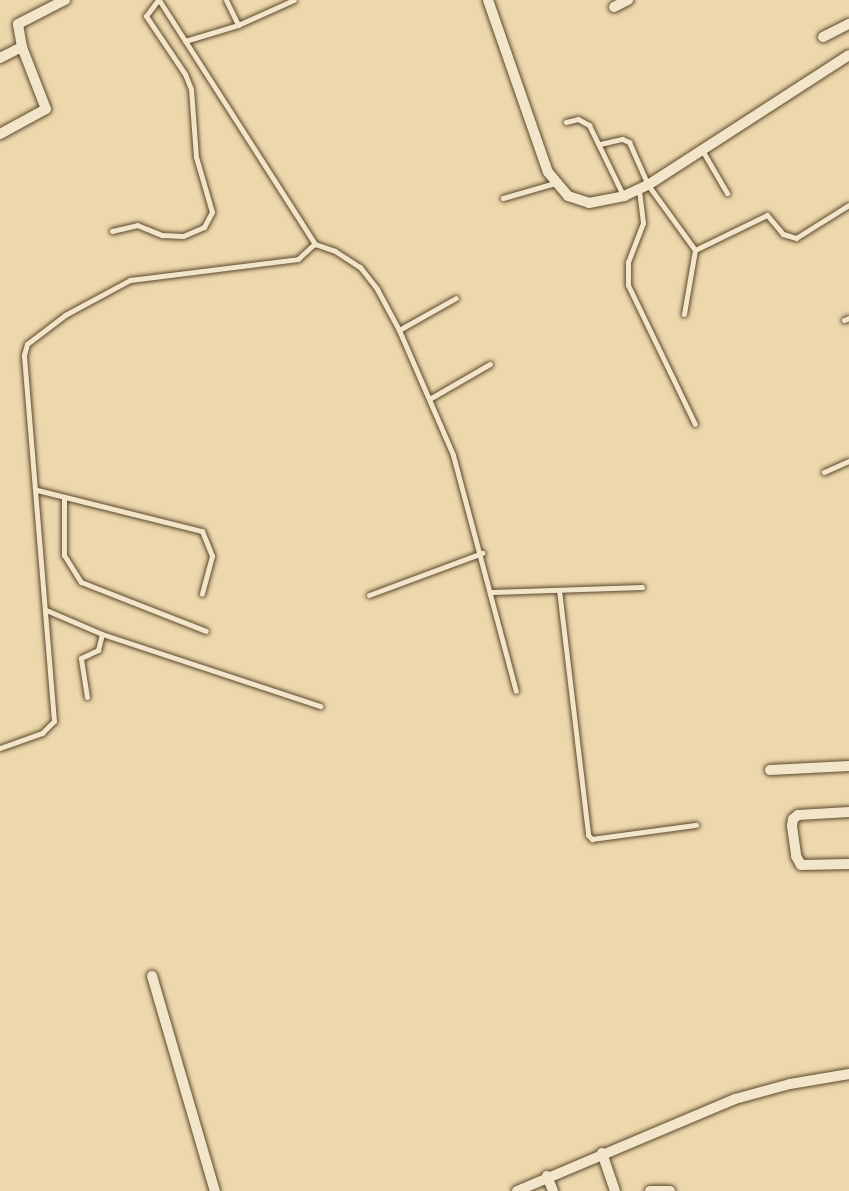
<!DOCTYPE html>
<html>
<head>
<meta charset="utf-8">
<style>
  body { margin:0 }
  #map { position:relative; width:849px; height:1191px; overflow:hidden; background:#edd7ac; font-family:"IM FELL French Canon",serif }
  div>[style] { position:absolute }
  .roads { filter:drop-shadow(0 0 2px #5b482b) drop-shadow(0 0 2px #5b482b) }
  .service>* { height:5px; margin:-2.5px; padding:0 2.5px; transform-origin:2.5px; border-radius:2.5px; background:#f3e5c9 }
  .minor>* { height:10px; margin:-5px; padding:0 5px; transform-origin:5px; border-radius:5px; background:#f3e5c9 }
  span { translate:-50% -50%; white-space:nowrap; text-align:center; line-height:1.15; -webkit-text-stroke:7px #f3e5c9; paint-order:stroke }
</style>
</head>
<body>
<div id="map">
  <div class="roads">
    <div class="service">
      <div style="left:159px;top:0;width:290px;rotate:57.4deg"></div>
      <div style="left:315px;top:244px;width:21px;rotate:19deg"></div>
      <div style="left:335px;top:251px;width:30px;rotate:33deg"></div>
      <div style="left:360px;top:267px;width:28px;rotate:52deg"></div>
      <div style="left:377px;top:289px;width:47px;rotate:61.8deg"></div>
      <div style="left:399px;top:330px;width:136px;rotate:66.6deg"></div>
      <div style="left:453px;top:455px;width:244px;rotate:75.1deg"></div>
      <div style="left:226px;top:0;width:28px;rotate:64deg"></div>
      <div style="left:185px;top:41px;width:55px;rotate:-16.8deg"></div>
      <div style="left:238px;top:25px;width:61px;rotate:-24.1deg"></div>
      <div style="left:566px;top:122px;width:12px;rotate:-14deg"></div>
      <div style="left:578px;top:119px;width:13px;rotate:29deg"></div>
      <div style="left:589px;top:125px;width:78px;rotate:64.1deg"></div>
      <div style="left:600px;top:144px;width:23px;rotate:-13deg"></div>
      <div style="left:622px;top:139px;width:8px;rotate:23deg"></div>
      <div style="left:629px;top:142px;width:47px;rotate:66.2deg"></div>
      <div style="left:648px;top:185px;width:80px;rotate:54.1deg"></div>
      <div style="left:695px;top:250px;width:65px;rotate:99.8deg"></div>
      <div style="left:702px;top:150px;width:50px;rotate:59.8deg"></div>
      <div style="left:639px;top:190px;width:33px;rotate:83deg"></div>
      <div style="left:643px;top:223px;width:42px;rotate:111deg"></div>
      <div style="left:628px;top:262px;width:23px;rotate:90deg"></div>
      <div style="left:628px;top:285px;width:154px;rotate:64.3deg"></div>
      <div style="left:503px;top:198px;width:54px;rotate:-16.1deg"></div>
      <div style="left:112px;top:231px;width:26px;rotate:-13deg"></div>
      <div style="left:137px;top:225px;width:27px;rotate:22deg"></div>
      <div style="left:162px;top:235px;width:21px;rotate:3deg"></div>
      <div style="left:183px;top:236px;width:23px;rotate:-23deg"></div>
      <div style="left:204px;top:227px;width:17px;rotate:-62deg"></div>
      <div style="left:212px;top:212px;width:57px;rotate:-106.2deg"></div>
      <div style="left:196px;top:157px;width:68px;rotate:-94.2deg"></div>
      <div style="left:191px;top:89px;width:16px;rotate:-112deg"></div>
      <div style="left:185px;top:74px;width:70px;rotate:-123.9deg"></div>
      <div style="left:146px;top:16px;width:20px;rotate:-53deg"></div>
      <div style="left:695px;top:250px;width:80px;rotate:-25.9deg"></div>
      <div style="left:767px;top:215px;width:25px;rotate:50deg"></div>
      <div style="left:783px;top:234px;width:14px;rotate:17deg"></div>
      <div style="left:796px;top:238px;width:62px;rotate:-31.9deg"></div>
      <div style="left:844px;top:320px;width:5px;rotate:-22deg"></div>
      <div style="left:399px;top:330px;width:65px;rotate:-29.3deg"></div>
      <div style="left:431px;top:398px;width:68px;rotate:-30deg"></div>
      <div style="left:824px;top:472px;width:27px;rotate:-24deg"></div>
      <div style="left:37px;top:490px;width:170px;rotate:14deg"></div>
      <div style="left:202px;top:531px;width:27px;rotate:68deg"></div>
      <div style="left:212px;top:556px;width:39px;rotate:105deg"></div>
      <div style="left:64px;top:497px;width:58px;rotate:90deg"></div>
      <div style="left:64px;top:555px;width:32px;rotate:58deg"></div>
      <div style="left:81px;top:582px;width:134px;rotate:21.4deg"></div>
      <div style="left:559px;top:590px;width:247px;rotate:83.2deg"></div>
      <div style="left:588px;top:835px;width:6px;rotate:45deg"></div>
      <div style="left:592px;top:839px;width:105px;rotate:-7.7deg"></div>
      <div style="left:492px;top:592px;width:150px;rotate:-1.9deg"></div>
      <div style="left:369px;top:595px;width:121px;rotate:-20.4deg"></div>
      <div style="left:46px;top:610px;width:61px;rotate:23.2deg"></div>
      <div style="left:102px;top:634px;width:230px;rotate:18.3deg"></div>
      <div style="left:87px;top:697px;width:39px;rotate:-99deg"></div>
      <div style="left:81px;top:658px;width:19px;rotate:-25deg"></div>
      <div style="left:98px;top:650px;width:16px;rotate:-76deg"></div>
      <div style="left:0;top:748px;width:45px;rotate:-19.7deg"></div>
      <div style="left:42px;top:733px;width:17px;rotate:-45deg"></div>
      <div style="left:54px;top:721px;width:367px;rotate:-94.7deg"></div>
      <div style="left:24px;top:355px;width:11px;rotate:-75deg"></div>
      <div style="left:27px;top:344px;width:48px;rotate:-37.3deg"></div>
      <div style="left:65px;top:315px;width:74px;rotate:-28.3deg"></div>
      <div style="left:130px;top:280px;width:169px;rotate:-7.1deg"></div>
      <div style="left:298px;top:259px;width:22px;rotate:-43deg"></div>
    </div>
    <div class="minor">
      <div style="left:488px;top:0;width:182px;rotate:70.8deg"></div>
      <div style="left:548px;top:172px;width:31px;rotate:50deg"></div>
      <div style="left:568px;top:196px;width:22px;rotate:18deg"></div>
      <div style="left:589px;top:203px;width:36px;rotate:-11deg"></div>
      <div style="left:624px;top:196px;width:26px;rotate:-25deg"></div>
      <div style="left:648px;top:185px;width:239px;rotate:-32.9deg"></div>
      <div style="left:614px;top:7px;width:16px;rotate:-27deg"></div>
      <div style="left:823px;top:37px;width:29px;rotate:-27deg"></div>
      <div style="left:0;top:58px;width:25px;rotate:-27deg"></div>
      <div style="left:0;top:134px;width:52px;rotate:-28.5deg"></div>
      <div style="left:46px;top:109px;width:66px;rotate:-111.2deg"></div>
      <div style="left:22px;top:47px;width:23px;rotate:-100deg"></div>
      <div style="left:18px;top:24px;width:53px;rotate:-27.1deg"></div>
      <div style="left:770px;top:770px;width:79px;rotate:-2.9deg"></div>
      <div style="left:849px;top:812px;width:51px;rotate:176.6deg"></div>
      <div style="left:798px;top:815px;width:6px;rotate:141deg"></div>
      <div style="left:793px;top:819px;width:7px;rotate:98deg"></div>
      <div style="left:792px;top:826px;width:30px;rotate:82deg"></div>
      <div style="left:796px;top:856px;width:10px;rotate:61deg"></div>
      <div style="left:801px;top:865px;width:48px;rotate:-1.2deg"></div>
      <div style="left:152px;top:976px;width:224px;rotate:73.7deg"></div>
      <div style="left:602px;top:1153px;width:40px;rotate:71.1deg"></div>
      <div style="left:547px;top:1176px;width:16px;rotate:68deg"></div>
      <div style="left:517px;top:1191px;width:237px;rotate:-22.9deg"></div>
      <div style="left:735px;top:1099px;width:57px;rotate:-15.3deg"></div>
      <div style="left:790px;top:1084px;width:60px;rotate:-9.6deg"></div>
      <div style="left:650px;top:1191px;width:20px"></div>
    </div>
  </div>
</div>
</body>
</html>
